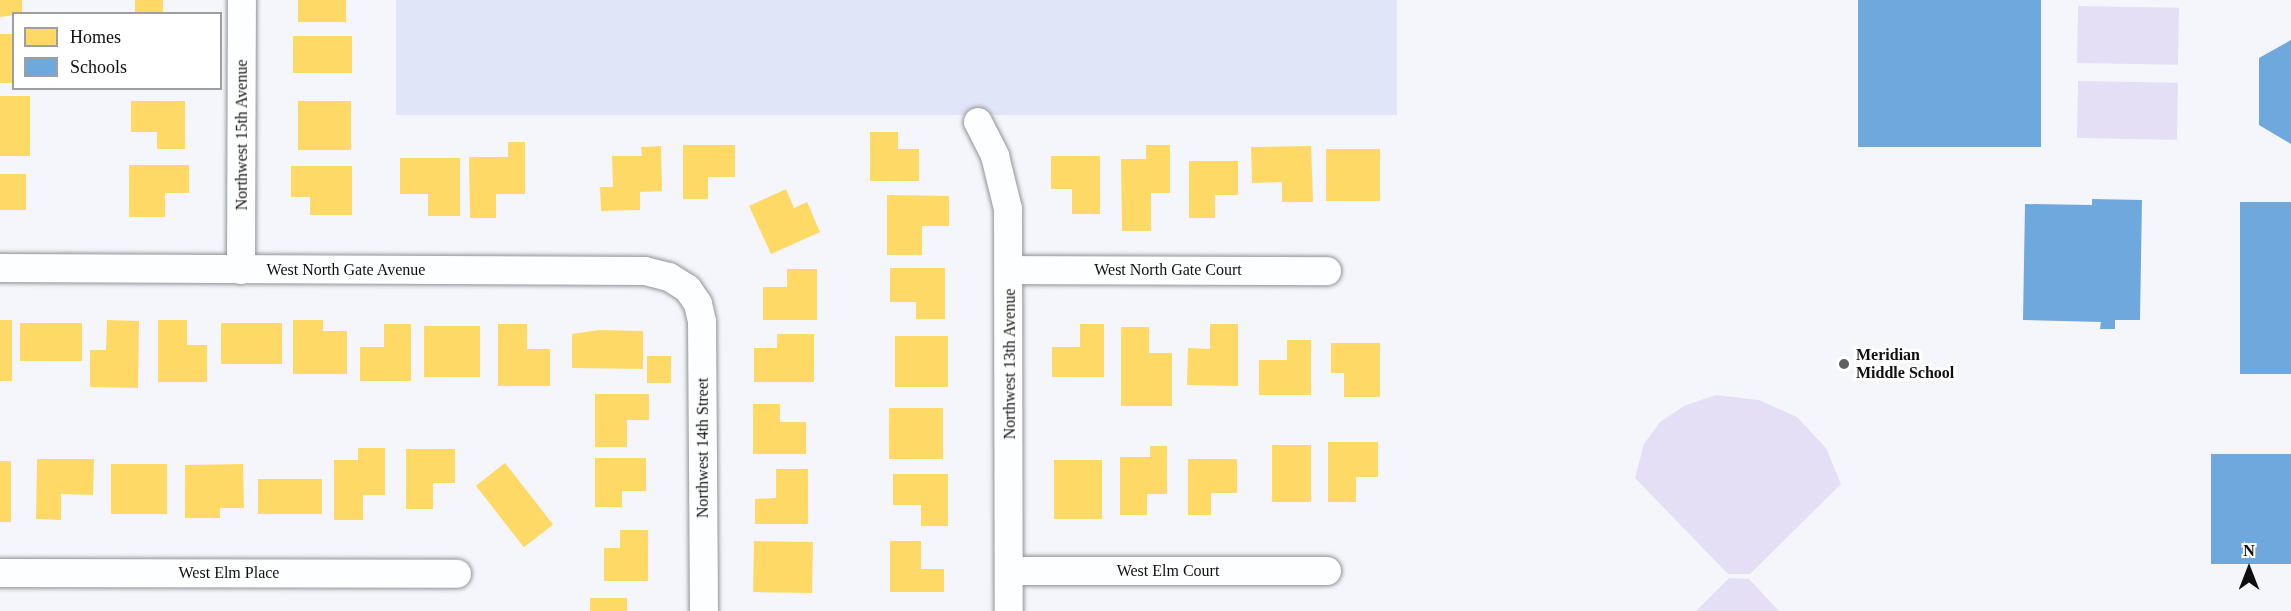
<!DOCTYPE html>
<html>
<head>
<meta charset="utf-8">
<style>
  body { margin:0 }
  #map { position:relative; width:2291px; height:611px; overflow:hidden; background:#f4f6fc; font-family:"Times New Roman",serif }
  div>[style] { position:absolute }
  .farmland>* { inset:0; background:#e1e5f8; transform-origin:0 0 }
  .pitch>* { inset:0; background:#e4dff5; transform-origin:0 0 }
  .homes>* { inset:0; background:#ffd966; transform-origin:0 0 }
  .schools>* { inset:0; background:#6fa8dc; transform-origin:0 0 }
  .roads { filter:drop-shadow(0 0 2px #929396) drop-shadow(0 0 2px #929396) }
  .street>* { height:28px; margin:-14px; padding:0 14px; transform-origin:14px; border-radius:14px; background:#fdfeff }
  .dots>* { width:16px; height:16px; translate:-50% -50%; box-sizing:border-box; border:3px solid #fff; border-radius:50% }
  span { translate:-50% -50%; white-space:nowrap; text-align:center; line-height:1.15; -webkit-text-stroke:6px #fff; paint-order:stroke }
  .street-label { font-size:16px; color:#0f0f0f }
  .poi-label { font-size:16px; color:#0f0f0f; font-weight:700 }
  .left { translate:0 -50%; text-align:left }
  .legend { position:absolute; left:12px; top:12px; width:210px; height:78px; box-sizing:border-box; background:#fff; border:2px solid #9f9f9f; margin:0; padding:8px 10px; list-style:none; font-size:18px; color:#0f0f0f }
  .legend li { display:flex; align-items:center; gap:12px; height:30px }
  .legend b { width:30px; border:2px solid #9f9f9f }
  .north { position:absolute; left:2219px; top:539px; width:60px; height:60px; -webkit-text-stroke:4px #fff; paint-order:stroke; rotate:0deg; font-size:16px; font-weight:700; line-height:24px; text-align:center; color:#0f0f0f }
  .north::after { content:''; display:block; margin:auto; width:21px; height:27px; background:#0f0f0f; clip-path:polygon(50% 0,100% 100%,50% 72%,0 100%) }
</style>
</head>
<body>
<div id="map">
  <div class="farmland">
    <div style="left:396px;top:0;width:1001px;height:115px"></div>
  </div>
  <div class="pitch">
    <div style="left:2078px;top:6px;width:101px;height:57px;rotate:1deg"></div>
    <div style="left:2078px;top:81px;width:100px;height:57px;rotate:1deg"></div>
    <div style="clip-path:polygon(1716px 395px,1759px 400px,1797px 417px,1826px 448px,1841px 484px,1750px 574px,1728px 574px,1635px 478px,1644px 444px,1660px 422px,1684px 406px)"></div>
    <div style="clip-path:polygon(1729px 578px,1749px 579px,1779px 611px,1696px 611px)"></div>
  </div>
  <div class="homes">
    <div style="clip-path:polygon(0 0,22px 0,22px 14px,0 17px)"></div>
    <div style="left:135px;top:0;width:28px;height:14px"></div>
    <div style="left:298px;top:0;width:48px;height:22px"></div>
    <div style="left:0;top:34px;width:14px;height:49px"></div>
    <div style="left:293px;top:36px;width:59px;height:37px"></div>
    <div style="left:0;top:96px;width:30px;height:60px"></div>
    <div style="clip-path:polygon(131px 101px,185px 101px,185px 149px,157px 149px,157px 132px,131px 132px)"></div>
    <div style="left:298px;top:101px;width:53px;height:49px"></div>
    <div style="clip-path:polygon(870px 132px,898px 132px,898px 149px,919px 149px,919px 181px,870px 181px)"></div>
    <div style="clip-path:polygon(508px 142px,525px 142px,525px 194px,496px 194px,496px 218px,470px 218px,469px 157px,508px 157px)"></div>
    <div style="clip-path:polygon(683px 145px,735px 145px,735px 177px,708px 177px,708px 199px,683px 199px)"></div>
    <div style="clip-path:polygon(1146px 145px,1170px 145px,1170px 193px,1151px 193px,1151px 231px,1122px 231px,1121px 159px,1146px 159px)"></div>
    <div style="clip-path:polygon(661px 146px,662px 191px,640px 192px,640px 210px,601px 211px,600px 187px,613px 187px,612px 156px,642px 156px,641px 147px)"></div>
    <div style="clip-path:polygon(1311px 146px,1313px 202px,1282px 202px,1282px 182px,1252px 183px,1251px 147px)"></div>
    <div style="left:1326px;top:149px;width:54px;height:52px"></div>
    <div style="clip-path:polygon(1051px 156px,1100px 156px,1100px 214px,1072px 214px,1072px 189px,1051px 189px)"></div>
    <div style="clip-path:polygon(400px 158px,460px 158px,460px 216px,428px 216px,428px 194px,400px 194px)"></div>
    <div style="clip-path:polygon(1189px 161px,1238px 161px,1238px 195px,1215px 195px,1215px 218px,1189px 218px)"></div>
    <div style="clip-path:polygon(129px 165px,189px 165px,189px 193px,165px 193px,165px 217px,129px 217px)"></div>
    <div style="clip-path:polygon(291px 166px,352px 166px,352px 215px,310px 215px,310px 197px,291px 197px)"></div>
    <div style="left:0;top:174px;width:26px;height:36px"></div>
    <div style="clip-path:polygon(786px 189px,794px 208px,807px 202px,820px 232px,771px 254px,749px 206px)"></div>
    <div style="clip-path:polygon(887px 195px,949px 196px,949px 226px,922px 226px,922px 255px,887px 255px)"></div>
    <div style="clip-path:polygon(890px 268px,945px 268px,945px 319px,916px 319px,916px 302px,890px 302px)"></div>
    <div style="clip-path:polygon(787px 269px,817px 269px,817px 320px,763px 320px,763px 287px,787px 287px)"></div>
    <div style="left:0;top:320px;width:12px;height:61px"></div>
    <div style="clip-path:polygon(107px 320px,139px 321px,138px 388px,90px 387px,90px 350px,106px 350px)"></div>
    <div style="clip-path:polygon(158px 320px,187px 320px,187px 345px,207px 345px,207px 382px,158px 382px)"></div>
    <div style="clip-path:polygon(293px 320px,323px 320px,323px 331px,347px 331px,347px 374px,293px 374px)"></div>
    <div style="left:20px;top:323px;width:62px;height:38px"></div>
    <div style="left:221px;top:323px;width:61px;height:41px"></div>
    <div style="clip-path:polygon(384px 324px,411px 324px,411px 381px,360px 381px,360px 347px,384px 347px)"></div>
    <div style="clip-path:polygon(498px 324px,527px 324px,527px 349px,550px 349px,550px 386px,498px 386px)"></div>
    <div style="clip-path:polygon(1080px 324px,1104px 324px,1104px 377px,1052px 377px,1052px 347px,1080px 347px)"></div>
    <div style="clip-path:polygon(1210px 324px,1238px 324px,1238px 386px,1187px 385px,1188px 348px,1210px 349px)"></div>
    <div style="left:424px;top:326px;width:56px;height:51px"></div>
    <div style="clip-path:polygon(1121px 327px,1149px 327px,1149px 353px,1172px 353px,1172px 406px,1121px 406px)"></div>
    <div style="clip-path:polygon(599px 330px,643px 331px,643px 369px,572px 368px,572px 334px)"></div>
    <div style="clip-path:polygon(777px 334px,814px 334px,814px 382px,754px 382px,754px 348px,777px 348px)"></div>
    <div style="left:895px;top:336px;width:53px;height:51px"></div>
    <div style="clip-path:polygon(1287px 340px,1311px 340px,1311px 395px,1259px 395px,1259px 360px,1287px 360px)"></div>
    <div style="clip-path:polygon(1331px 343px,1380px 343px,1380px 397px,1344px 397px,1344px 373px,1331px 373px)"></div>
    <div style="left:647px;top:356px;width:24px;height:27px"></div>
    <div style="clip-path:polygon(595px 394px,649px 394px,649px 420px,627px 420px,627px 447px,595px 447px)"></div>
    <div style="clip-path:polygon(753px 404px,780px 404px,780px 422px,806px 422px,806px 454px,753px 454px)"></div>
    <div style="left:889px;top:408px;width:54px;height:51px"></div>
    <div style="clip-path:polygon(1328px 442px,1378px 442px,1378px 477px,1356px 477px,1356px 502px,1328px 502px)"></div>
    <div style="left:1272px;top:445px;width:39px;height:57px"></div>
    <div style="clip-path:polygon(1150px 446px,1167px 446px,1167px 494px,1147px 494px,1147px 515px,1120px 515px,1120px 457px,1150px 457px)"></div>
    <div style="clip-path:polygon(358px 448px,385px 448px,385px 495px,363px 495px,363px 520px,334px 520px,334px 460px,358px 460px)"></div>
    <div style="clip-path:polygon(406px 449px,455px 449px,455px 483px,433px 483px,433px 509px,406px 509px)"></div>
    <div style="clip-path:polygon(595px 458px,646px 458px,646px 491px,622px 491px,622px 507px,595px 507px)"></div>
    <div style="clip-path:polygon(37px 459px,94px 459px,93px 495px,61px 494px,61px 520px,36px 519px)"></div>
    <div style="clip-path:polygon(1188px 459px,1237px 459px,1237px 493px,1211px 493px,1211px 515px,1188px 515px)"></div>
    <div style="left:1054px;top:460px;width:48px;height:59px"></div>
    <div style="left:0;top:461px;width:11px;height:61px"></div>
    <div style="left:505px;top:463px;width:78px;height:37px;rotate:52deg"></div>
    <div style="left:111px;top:464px;width:56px;height:50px"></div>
    <div style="clip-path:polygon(243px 464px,244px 508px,220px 508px,220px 518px,185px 518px,185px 465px)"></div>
    <div style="clip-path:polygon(776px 469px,808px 469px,808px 524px,755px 524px,755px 499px,776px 498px)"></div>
    <div style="clip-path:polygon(893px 474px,948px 474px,948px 526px,921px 526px,921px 505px,893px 505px)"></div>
    <div style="left:258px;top:479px;width:64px;height:35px"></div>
    <div style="clip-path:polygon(620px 530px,648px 530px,648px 581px,604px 581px,604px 548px,620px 548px)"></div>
    <div style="left:754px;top:541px;width:59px;height:51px;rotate:1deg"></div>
    <div style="clip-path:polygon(890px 541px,921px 541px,921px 569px,944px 569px,944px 592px,890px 592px)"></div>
    <div style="left:627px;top:598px;width:13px;height:37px;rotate:90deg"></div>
  </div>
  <div class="schools">
    <div style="left:1858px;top:0;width:183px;height:147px"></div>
    <div style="clip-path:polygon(2291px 40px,2291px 144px,2259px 125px,2259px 58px)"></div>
    <div style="clip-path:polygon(2092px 199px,2142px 200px,2140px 320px,2115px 320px,2115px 329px,2100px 329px,2101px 322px,2023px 320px,2025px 204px,2092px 205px)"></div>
    <div style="left:2240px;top:202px;width:51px;height:172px"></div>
    <div style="left:2211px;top:454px;width:80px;height:110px"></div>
  </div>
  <div class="roads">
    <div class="street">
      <div style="left:978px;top:122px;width:38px;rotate:63deg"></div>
      <div style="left:995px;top:156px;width:55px;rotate:76.2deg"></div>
      <div style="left:1008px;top:209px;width:402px;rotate:89.9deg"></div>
      <div style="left:0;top:268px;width:645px;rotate:0.27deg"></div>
      <div style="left:645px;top:271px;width:25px;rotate:14deg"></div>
      <div style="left:669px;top:277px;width:22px;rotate:32deg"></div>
      <div style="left:688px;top:289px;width:18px;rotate:56deg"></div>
      <div style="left:698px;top:304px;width:18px;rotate:77deg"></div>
      <div style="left:702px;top:322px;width:289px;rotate:89.6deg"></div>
      <div style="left:241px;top:270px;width:270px;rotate:-89.8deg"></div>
      <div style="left:1010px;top:270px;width:317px;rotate:0.2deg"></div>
      <div style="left:1009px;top:571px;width:318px"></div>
      <div style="left:0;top:573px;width:457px;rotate:0.1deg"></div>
    </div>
  </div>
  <div class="dots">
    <div style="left:1844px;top:364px;background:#5f6062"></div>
  </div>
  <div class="street-label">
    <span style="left:242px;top:135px;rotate:-90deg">Northwest 15th Avenue</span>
    <span style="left:346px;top:270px">West North Gate Avenue</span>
    <span style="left:1168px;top:270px">West North Gate Court</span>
    <span style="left:1010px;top:364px;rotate:-90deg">Northwest 13th Avenue</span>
    <span style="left:703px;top:448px;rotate:-90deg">Northwest 14th Street</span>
    <span style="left:1168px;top:571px">West Elm Court</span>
    <span style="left:229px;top:573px">West Elm Place</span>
  </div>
  <div class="poi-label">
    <span class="left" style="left:1856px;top:364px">Meridian<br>Middle School</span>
  </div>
  <ul class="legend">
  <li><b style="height:16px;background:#ffd966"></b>Homes</li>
  <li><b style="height:16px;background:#6fa8dc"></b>Schools</li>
  </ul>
  <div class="north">N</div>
</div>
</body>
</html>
